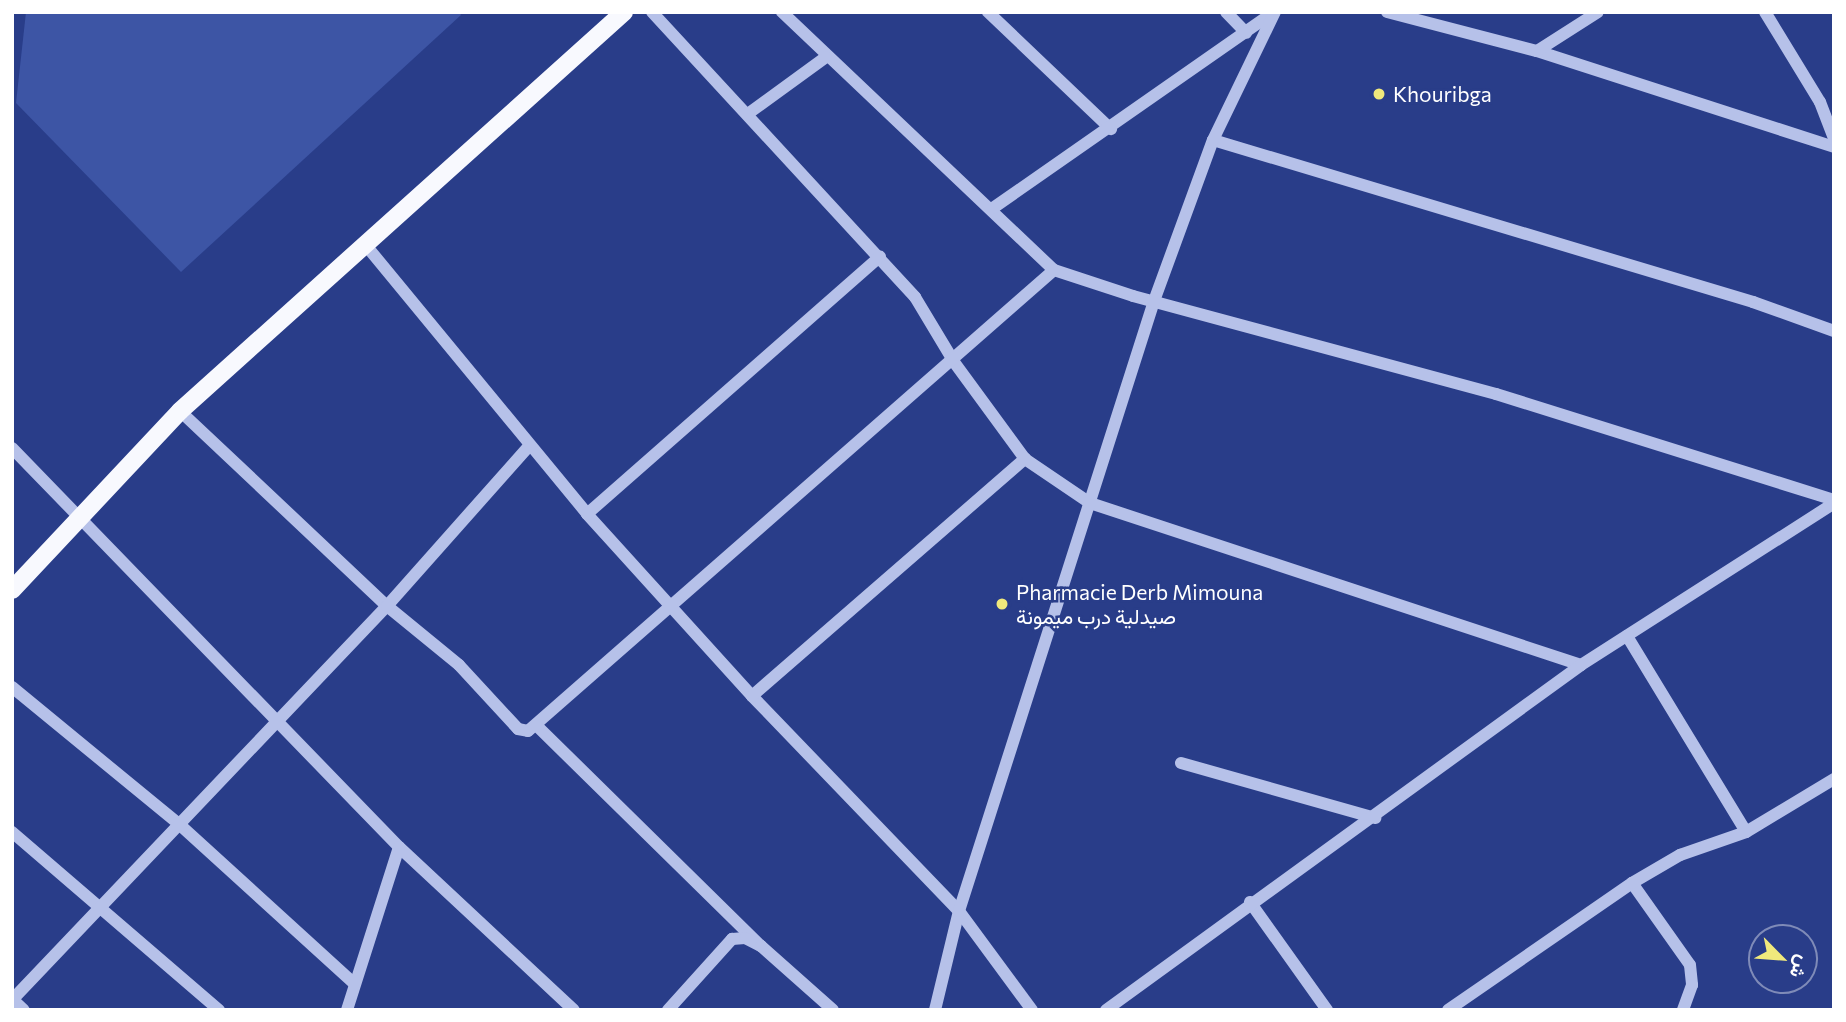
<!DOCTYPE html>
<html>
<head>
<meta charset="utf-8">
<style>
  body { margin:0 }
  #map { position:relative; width:1846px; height:1022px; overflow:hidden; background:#293d89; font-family:Commissioner,Vazirmatn,sans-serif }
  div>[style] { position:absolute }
  .green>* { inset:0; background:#3d55a5 }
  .minor>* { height:12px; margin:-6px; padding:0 6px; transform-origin:6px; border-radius:6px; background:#b6c1e9 }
  .major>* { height:18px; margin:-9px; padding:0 9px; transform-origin:9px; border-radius:9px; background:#f8f9fe }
  .dots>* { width:19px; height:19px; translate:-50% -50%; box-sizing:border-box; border:4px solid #293d89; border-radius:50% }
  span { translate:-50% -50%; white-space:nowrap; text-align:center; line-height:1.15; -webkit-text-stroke:5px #293d89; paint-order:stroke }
  .poi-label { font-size:21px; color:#fff }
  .left { translate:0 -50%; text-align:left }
  .frame { position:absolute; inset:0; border:14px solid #fff; pointer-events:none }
  .north { position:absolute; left:1748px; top:924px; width:70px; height:70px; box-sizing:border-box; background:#293d89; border:2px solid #7f8bb8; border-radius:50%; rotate:115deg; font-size:19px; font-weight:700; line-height:28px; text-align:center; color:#fff }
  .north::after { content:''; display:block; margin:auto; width:24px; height:32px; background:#f0e97c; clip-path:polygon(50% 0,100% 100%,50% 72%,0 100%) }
</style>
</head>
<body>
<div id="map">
  <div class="green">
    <div style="clip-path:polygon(26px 12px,459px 12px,461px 15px,181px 272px,16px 103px)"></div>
  </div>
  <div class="minor">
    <div style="left:652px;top:12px;width:388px;rotate:47.3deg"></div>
    <div style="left:915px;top:297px;width:76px;rotate:59deg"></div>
    <div style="left:954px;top:362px;width:120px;rotate:53.8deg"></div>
    <div style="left:1025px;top:459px;width:78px;rotate:34.1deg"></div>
    <div style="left:1090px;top:503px;width:517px;rotate:18.26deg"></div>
    <div style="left:782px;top:12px;width:375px;rotate:43.5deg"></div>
    <div style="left:1054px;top:270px;width:83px;rotate:18.2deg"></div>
    <div style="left:1133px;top:296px;width:376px;rotate:15.1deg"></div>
    <div style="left:1496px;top:394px;width:354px;rotate:17.4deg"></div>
    <div style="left:988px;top:12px;width:170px;rotate:43.6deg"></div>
    <div style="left:1226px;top:12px;width:29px;rotate:46deg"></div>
    <div style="left:1387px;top:12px;width:155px;rotate:14.6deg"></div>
    <div style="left:1537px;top:51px;width:312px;rotate:17.9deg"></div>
    <div style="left:1765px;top:12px;width:105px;rotate:58.6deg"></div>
    <div style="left:1820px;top:102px;width:39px;rotate:69deg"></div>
    <div style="left:1537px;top:51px;width:72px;rotate:-32.6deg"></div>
    <div style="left:749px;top:113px;width:95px;rotate:-36deg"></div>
    <div style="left:1213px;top:140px;width:564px;rotate:16.7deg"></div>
    <div style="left:1753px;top:302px;width:86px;rotate:19.7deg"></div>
    <div style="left:993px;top:208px;width:343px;rotate:-34.9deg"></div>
    <div style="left:364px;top:243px;width:351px;rotate:50.5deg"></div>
    <div style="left:587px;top:514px;width:246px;rotate:47.8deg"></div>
    <div style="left:752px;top:696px;width:298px;rotate:46.1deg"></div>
    <div style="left:959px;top:911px;width:123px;rotate:53.6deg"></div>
    <div style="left:180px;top:411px;width:284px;rotate:43.3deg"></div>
    <div style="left:387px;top:606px;width:93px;rotate:39.3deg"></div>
    <div style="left:459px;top:665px;width:87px;rotate:47.3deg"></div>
    <div style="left:518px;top:729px;width:10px;rotate:11deg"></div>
    <div style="left:528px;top:731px;width:699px;rotate:-41.23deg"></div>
    <div style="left:12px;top:448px;width:556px;rotate:45.87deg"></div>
    <div style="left:399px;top:847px;width:239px;rotate:43deg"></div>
    <div style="left:587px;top:514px;width:390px;rotate:-41.3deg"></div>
    <div style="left:1627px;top:636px;width:229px;rotate:58.7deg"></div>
    <div style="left:12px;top:687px;width:217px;rotate:39.4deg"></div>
    <div style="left:180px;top:825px;width:236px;rotate:42.3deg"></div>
    <div style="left:752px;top:696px;width:362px;rotate:-41deg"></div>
    <div style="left:537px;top:726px;width:314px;rotate:44.5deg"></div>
    <div style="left:1181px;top:763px;width:202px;rotate:15.8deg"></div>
    <div style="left:12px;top:832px;width:273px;rotate:40.7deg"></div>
    <div style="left:1632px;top:883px;width:100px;rotate:54.7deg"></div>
    <div style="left:1690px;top:965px;width:20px;rotate:84deg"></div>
    <div style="left:1692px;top:985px;width:27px;rotate:110deg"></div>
    <div style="left:1250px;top:902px;width:133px;rotate:54.5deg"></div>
    <div style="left:12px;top:999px;width:16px;rotate:43deg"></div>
    <div style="left:12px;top:1000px;width:544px;rotate:-46.42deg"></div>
    <div style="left:387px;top:606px;width:215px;rotate:-48.4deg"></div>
    <div style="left:347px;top:1010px;width:171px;rotate:-72.3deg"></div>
    <div style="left:668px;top:1010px;width:96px;rotate:-48deg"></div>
    <div style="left:732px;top:939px;width:13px;rotate:-4deg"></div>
    <div style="left:745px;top:938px;width:18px;rotate:27deg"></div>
    <div style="left:761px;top:946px;width:96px;rotate:41.6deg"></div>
    <div style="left:935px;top:1010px;width:102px;rotate:-76.4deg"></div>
    <div style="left:959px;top:911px;width:640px;rotate:-72.27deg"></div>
    <div style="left:1154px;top:301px;width:171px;rotate:-69.9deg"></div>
    <div style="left:1213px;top:140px;width:142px;rotate:-64.2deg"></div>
    <div style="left:1106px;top:1010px;width:587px;rotate:-35.99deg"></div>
    <div style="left:1581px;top:665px;width:300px;rotate:-32.6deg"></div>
    <div style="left:1448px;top:1010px;width:224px;rotate:-34.6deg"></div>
    <div style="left:1632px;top:883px;width:56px;rotate:-30.3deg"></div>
    <div style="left:1680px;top:855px;width:70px;rotate:-19.2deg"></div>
    <div style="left:1746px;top:832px;width:103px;rotate:-31.1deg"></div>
  </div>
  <div class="major">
    <div style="left:12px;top:590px;width:245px;rotate:-46.8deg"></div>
    <div style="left:180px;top:411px;width:597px;rotate:-41.94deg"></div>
  </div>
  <div class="dots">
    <div style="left:1379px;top:94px;background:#f0e97c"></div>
    <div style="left:1002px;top:604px;background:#f0e97c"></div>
  </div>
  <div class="poi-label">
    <span class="left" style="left:1393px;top:94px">Khouribga</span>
    <span class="left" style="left:1016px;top:604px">Pharmacie Derb Mimouna<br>صيدلية درب ميمونة</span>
  </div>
  <div class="frame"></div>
  <div class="north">ش</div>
</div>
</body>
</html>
